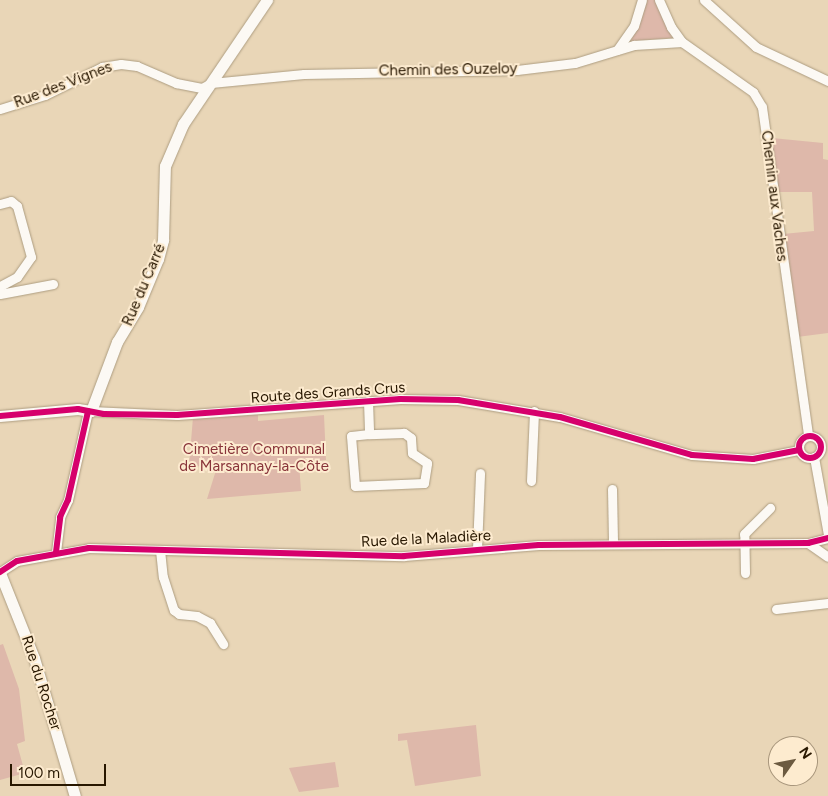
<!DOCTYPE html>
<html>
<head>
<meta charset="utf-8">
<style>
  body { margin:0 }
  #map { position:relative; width:828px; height:796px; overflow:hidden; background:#e9d6b7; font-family:Figtree,sans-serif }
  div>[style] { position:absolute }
  .green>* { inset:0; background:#deb8aa }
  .roads { filter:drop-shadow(0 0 1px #ad9d81) drop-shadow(0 0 1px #ad9d81) }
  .minor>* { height:9px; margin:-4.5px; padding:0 4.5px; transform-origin:4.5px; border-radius:4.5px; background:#fcf9f4 }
  .minor>.ring { margin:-4.5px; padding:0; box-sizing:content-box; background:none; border:9px solid #fcf9f4; border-radius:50% }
  .major>* { height:11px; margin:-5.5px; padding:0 5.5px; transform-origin:5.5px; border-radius:5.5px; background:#fcf9f4 }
  .cycleway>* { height:6px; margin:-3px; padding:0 3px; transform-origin:3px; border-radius:3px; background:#d6006c }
  .cycleway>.ring { margin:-3px; padding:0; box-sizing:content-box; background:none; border:6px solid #d6006c; border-radius:50% }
  span { translate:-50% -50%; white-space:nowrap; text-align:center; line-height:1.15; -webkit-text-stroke:4px #fdebcf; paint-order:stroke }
  .street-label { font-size:15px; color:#281700 }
  .park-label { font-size:15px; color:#883339 }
  .north { position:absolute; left:768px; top:736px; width:50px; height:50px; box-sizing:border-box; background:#fdebcf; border:1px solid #a8967c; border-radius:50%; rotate:57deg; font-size:14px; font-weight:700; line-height:20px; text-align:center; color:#281700 }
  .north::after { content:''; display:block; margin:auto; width:18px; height:22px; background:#6c5a40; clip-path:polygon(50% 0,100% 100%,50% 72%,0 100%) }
  .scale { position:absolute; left:10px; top:764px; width:96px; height:22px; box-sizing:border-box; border:2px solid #281700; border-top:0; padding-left:6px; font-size:15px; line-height:18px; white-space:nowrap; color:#281700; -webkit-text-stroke:4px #fdebcf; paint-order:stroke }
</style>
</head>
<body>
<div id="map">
  <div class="green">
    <div style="clip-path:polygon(645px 0,656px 0,672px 38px,631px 41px)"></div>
    <div style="clip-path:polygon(772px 138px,823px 143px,823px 159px,828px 160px,828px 333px,797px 337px,783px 234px,814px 231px,812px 192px,777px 192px)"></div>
    <div style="clip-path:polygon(258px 415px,258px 421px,324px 415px,326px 460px,299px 463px,301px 491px,207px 499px,217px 467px,189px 466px,193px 417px)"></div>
    <div style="clip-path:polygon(3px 644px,19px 689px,25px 741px,17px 744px,25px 773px,0 780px,0 645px)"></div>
    <div style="clip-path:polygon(476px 725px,481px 776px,415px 786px,407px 740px,398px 741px,398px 734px)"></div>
    <div style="clip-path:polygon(335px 762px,339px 787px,299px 792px,289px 768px)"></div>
  </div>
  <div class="roads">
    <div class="minor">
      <div style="left:659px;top:0;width:30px;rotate:66deg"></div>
      <div style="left:671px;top:27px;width:19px;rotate:54deg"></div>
      <div style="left:682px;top:42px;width:87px;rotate:35.2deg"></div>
      <div style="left:753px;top:92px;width:17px;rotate:59deg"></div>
      <div style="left:762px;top:107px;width:332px;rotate:82deg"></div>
      <div style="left:704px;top:0;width:70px;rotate:42.1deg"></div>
      <div style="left:756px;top:47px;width:80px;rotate:25.3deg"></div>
      <div style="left:617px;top:50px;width:29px;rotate:-55deg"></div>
      <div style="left:634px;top:26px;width:27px;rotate:-73deg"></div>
      <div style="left:0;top:109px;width:47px;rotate:-17.3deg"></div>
      <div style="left:45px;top:95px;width:64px;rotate:-26.2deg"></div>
      <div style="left:102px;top:67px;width:19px;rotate:-9deg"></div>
      <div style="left:121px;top:64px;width:16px;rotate:7deg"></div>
      <div style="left:137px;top:66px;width:43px;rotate:23.6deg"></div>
      <div style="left:176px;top:83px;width:26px;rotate:11deg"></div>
      <div style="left:202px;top:88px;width:10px;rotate:-29deg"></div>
      <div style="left:211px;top:83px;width:93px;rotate:-5.5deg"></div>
      <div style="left:304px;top:74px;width:213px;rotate:-1.1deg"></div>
      <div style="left:517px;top:70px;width:58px;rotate:-6.9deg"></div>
      <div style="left:575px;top:63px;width:62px;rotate:-17deg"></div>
      <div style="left:634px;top:45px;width:48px;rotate:-3.6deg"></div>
      <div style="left:0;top:204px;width:11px;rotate:-15deg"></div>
      <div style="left:11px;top:201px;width:8px;rotate:40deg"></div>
      <div style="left:17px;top:206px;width:53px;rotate:74.6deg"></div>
      <div style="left:31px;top:257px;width:24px;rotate:125deg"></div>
      <div style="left:17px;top:277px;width:19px;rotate:152deg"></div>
      <div style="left:0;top:294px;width:54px;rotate:-10.7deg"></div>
      <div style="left:368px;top:401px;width:33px;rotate:88deg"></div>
      <div style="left:369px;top:434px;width:18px;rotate:174deg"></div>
      <div style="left:351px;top:436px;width:50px;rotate:85.4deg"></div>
      <div style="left:355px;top:486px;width:69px;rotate:-2.5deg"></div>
      <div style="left:424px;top:483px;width:20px;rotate:-81deg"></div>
      <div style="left:427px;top:463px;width:18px;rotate:-146deg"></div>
      <div style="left:412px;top:453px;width:15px;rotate:-94deg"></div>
      <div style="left:411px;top:438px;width:9px;rotate:-144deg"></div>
      <div style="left:404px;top:433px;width:35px;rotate:178deg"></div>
      <div style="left:91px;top:411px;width:86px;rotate:2.7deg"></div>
      <div style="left:177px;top:415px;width:224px;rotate:-4.1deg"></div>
      <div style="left:400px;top:399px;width:58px;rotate:1deg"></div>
      <div style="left:458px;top:400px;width:103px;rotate:9.5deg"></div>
      <div style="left:560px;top:417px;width:137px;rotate:16.1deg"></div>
      <div style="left:692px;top:455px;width:61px;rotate:3.8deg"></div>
      <div style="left:753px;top:459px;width:47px;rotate:-11.1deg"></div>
      <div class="ring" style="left:799px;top:436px;width:13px;height:13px"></div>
      <div style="left:814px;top:457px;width:79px;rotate:79.8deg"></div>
      <div style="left:531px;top:481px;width:70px;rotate:-87.5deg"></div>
      <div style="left:612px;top:489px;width:54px;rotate:88.9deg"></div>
      <div style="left:808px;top:543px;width:24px;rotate:35deg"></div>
      <div style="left:477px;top:549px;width:76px;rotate:-87.7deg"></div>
      <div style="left:160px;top:550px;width:27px;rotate:84deg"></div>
      <div style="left:163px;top:577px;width:35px;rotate:72deg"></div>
      <div style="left:174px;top:610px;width:6px;rotate:39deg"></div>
      <div style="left:179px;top:614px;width:18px;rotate:6deg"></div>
      <div style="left:197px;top:616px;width:15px;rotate:28deg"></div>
      <div style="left:210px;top:623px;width:25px;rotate:58deg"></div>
      <div style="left:56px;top:552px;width:35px;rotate:-83deg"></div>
      <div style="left:60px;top:517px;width:19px;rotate:-65deg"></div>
      <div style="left:68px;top:500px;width:91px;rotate:-77.3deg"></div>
      <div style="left:0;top:572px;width:20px;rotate:-33deg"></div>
      <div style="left:17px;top:561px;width:73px;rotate:-10.2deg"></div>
      <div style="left:89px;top:548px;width:315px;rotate:1.5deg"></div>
      <div style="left:404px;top:556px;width:135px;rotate:-4.7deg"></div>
      <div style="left:539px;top:545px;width:269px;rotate:-0.4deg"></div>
      <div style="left:808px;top:543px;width:21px;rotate:-14deg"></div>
      <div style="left:745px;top:573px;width:39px;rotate:-91deg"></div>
      <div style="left:744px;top:534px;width:37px;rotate:-45deg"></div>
      <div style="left:776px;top:609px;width:52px;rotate:-6.6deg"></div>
    </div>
    <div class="major">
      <div style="left:0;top:416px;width:78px;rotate:-5.1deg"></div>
      <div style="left:78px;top:409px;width:13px;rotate:9deg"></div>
      <div style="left:91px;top:411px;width:74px;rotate:-69.4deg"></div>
      <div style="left:117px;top:342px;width:41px;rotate:-59deg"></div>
      <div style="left:138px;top:307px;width:52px;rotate:-67.4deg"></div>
      <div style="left:158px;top:259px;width:20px;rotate:-75deg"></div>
      <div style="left:163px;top:240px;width:74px;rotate:-88.5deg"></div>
      <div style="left:165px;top:166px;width:46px;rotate:-66.8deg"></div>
      <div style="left:183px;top:124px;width:150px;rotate:-55.9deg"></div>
      <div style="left:0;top:573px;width:92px;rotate:68.2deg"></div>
      <div style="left:34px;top:658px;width:144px;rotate:73.5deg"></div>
    </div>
  </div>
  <div class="cycleway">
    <div style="left:0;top:416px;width:78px;rotate:-5.1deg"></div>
    <div style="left:78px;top:409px;width:26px;rotate:11deg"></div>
    <div style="left:104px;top:414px;width:73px;rotate:0.8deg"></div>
    <div style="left:177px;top:415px;width:224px;rotate:-4.1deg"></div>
    <div style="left:400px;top:399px;width:58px;rotate:1deg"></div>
    <div style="left:458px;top:400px;width:103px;rotate:9.5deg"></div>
    <div style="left:560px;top:417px;width:137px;rotate:16.1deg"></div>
    <div style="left:692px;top:455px;width:61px;rotate:3.8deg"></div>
    <div style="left:753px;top:459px;width:47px;rotate:-11.1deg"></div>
    <div class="ring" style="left:799px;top:436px;width:16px;height:16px"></div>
    <div style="left:56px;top:552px;width:35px;rotate:-83deg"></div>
    <div style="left:60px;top:517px;width:19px;rotate:-65deg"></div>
    <div style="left:68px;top:500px;width:91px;rotate:-77.3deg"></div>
    <div style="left:0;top:572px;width:20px;rotate:-33deg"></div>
    <div style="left:17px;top:561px;width:73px;rotate:-10.2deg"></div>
    <div style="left:89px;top:548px;width:315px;rotate:1.5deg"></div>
    <div style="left:404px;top:556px;width:135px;rotate:-4.7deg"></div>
    <div style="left:539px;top:545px;width:269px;rotate:-0.4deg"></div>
    <div style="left:808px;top:543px;width:21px;rotate:-14deg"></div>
  </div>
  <div class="street-label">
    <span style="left:448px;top:70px;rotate:-1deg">Chemin des Ouzeloy</span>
    <span style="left:63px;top:85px;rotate:-21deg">Rue des Vignes</span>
    <span style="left:774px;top:196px;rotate:83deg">Chemin aux Vaches</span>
    <span style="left:144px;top:285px;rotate:-67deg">Rue du Carré</span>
    <span style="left:328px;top:393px;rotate:-4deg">Route des Grands Crus</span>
    <span style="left:426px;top:539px;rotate:-3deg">Rue de la Maladière</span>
    <span style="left:41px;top:683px;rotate:72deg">Rue du Rocher</span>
  </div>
  <div class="park-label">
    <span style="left:254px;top:458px">Cimetière Communal<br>de Marsannay-la-Côte</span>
  </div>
  <div class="north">N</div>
  <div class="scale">100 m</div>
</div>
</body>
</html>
